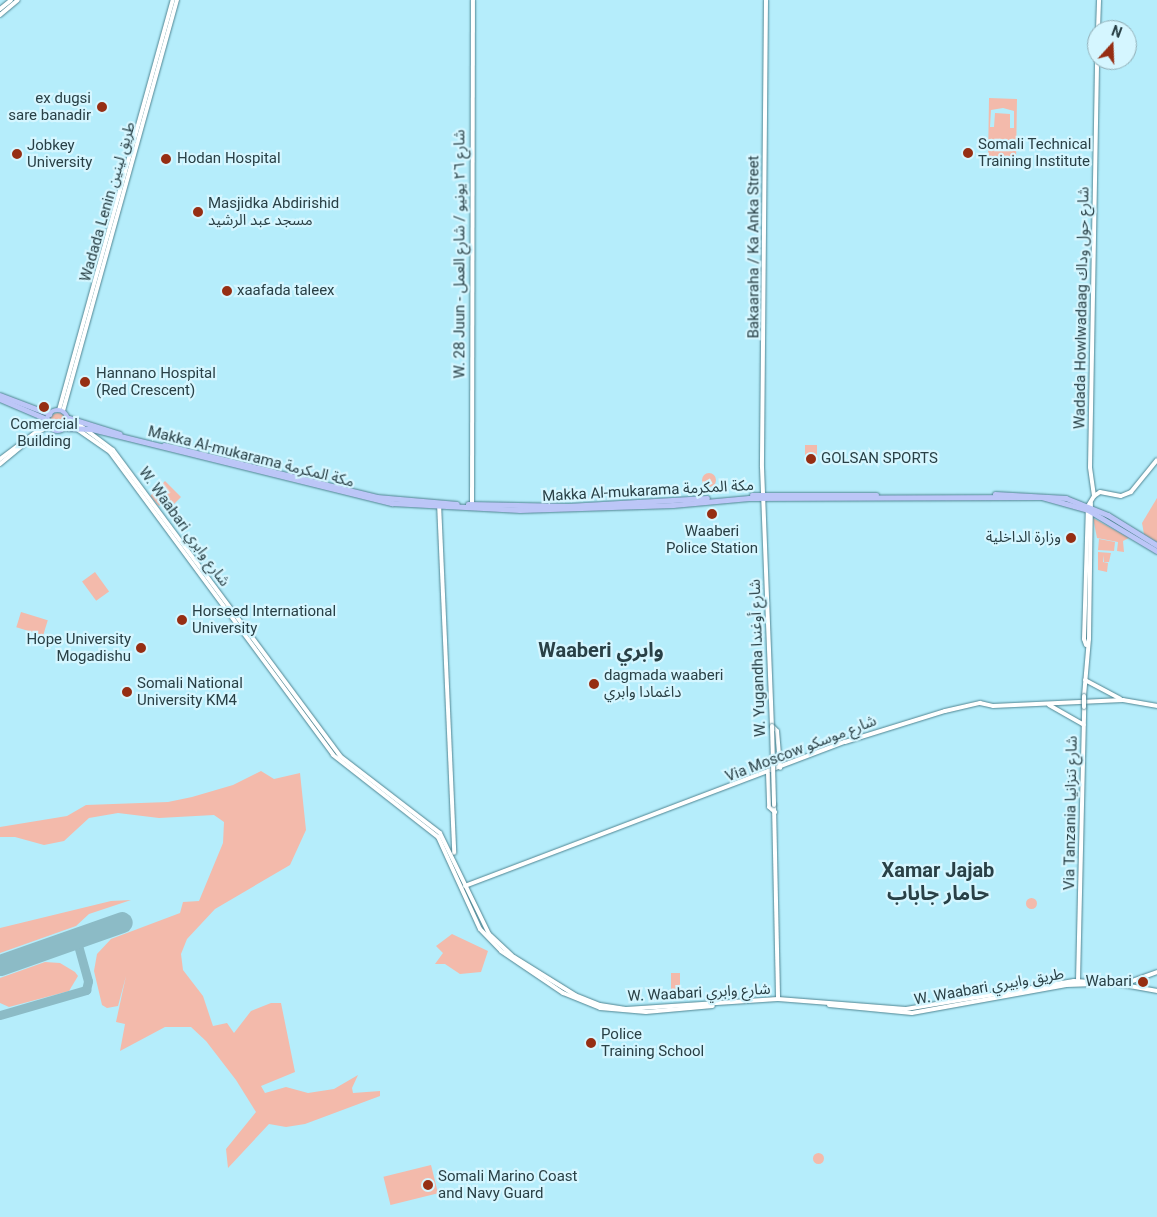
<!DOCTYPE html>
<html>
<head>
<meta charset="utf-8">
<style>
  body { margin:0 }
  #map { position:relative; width:1157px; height:1217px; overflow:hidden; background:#b5edfb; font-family:Roboto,"Noto Sans Arabic",sans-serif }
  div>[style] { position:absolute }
  .green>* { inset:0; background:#f3baab; transform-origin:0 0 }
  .round { border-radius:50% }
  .taxiway>* { height:9px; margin:-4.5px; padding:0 4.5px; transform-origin:4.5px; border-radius:4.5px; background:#8cbbc6 }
  .runway>* { height:21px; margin:-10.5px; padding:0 10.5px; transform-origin:10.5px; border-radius:10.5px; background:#8cbbc6 }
  .roads { filter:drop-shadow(0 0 1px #508592) drop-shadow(0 0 1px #508592) }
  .secondary>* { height:4px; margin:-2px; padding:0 2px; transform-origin:2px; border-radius:2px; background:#fff }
  .highway>* { height:4.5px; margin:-2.25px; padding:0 2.25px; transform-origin:2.25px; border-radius:2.25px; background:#bcc6f7 }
  .highway>.ring { margin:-2.25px; padding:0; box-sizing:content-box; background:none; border:4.5px solid #bcc6f7; border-radius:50% }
  .bridges { filter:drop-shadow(0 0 1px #508592) drop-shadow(0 0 1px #508592) }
  .secondary-bridge>* { height:4px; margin:-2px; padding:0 2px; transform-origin:2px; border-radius:2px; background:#fff }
  .dots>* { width:14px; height:14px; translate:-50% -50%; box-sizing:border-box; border:2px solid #d5f6ff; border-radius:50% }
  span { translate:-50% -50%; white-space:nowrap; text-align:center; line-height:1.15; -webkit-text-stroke:4.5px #d5f6ff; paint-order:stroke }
  .poi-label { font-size:15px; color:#294046 }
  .right { translate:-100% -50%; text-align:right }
  .left { translate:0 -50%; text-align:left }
  .street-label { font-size:15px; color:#294046 }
  .district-label { font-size:20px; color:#294046; font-weight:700 }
  .north { position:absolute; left:1087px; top:20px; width:50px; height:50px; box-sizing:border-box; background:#d5f6ff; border:1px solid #90adb5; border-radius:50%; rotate:20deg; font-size:14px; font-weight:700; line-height:20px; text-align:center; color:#294046 }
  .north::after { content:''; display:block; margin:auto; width:18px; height:22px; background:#962e13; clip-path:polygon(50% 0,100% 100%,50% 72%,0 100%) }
</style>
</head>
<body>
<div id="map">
  <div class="green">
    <div style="clip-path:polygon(evenodd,989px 98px,1017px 99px,1016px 162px,988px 162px,989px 98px,1003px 108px,1014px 111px,1014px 128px,1010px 128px,1010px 114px,995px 113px,994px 127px,990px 127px,991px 110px,1003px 108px)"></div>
    <div class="round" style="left:50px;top:413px;width:16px;height:16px"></div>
    <div style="left:805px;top:445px;width:12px;height:18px"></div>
    <div class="round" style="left:702px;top:473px;width:14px;height:14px"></div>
    <div style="clip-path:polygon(165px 481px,181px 497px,172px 506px,165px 500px,159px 506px,150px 496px)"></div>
    <div style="clip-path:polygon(1157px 498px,1157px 542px,1144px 534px,1142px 523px)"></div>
    <div style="clip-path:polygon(1093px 518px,1129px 538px,1123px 541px,1124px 552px,1117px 551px,1118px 542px,1097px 538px)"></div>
    <div style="clip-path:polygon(1099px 539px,1115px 542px,1114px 551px,1098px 550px)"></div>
    <div style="clip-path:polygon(1098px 552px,1111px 553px,1109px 562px,1104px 562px,1104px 555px,1103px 562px,1108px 563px,1107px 572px,1098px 570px)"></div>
    <div style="left:95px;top:572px;width:24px;height:16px;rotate:54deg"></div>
    <div style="left:21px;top:612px;width:28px;height:16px;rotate:17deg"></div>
    <div style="clip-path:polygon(261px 771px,274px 779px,300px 773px,306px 830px,290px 865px,215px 909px,187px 939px,181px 954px,183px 970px,203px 996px,213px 1026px,227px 1023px,234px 1033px,251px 1011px,271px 1003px,281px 1003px,295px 1072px,261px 1086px,265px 1093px,286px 1087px,308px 1093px,334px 1089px,358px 1075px,352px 1088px,353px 1093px,380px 1091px,380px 1096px,305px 1124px,286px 1127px,269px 1124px,228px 1168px,226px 1149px,256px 1112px,236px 1080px,206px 1041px,191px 1027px,165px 1027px,120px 1051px,125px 1024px,116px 1022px,126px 976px,118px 1006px,107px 1008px,102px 1005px,94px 971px,97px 954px,111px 939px,180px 913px,183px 902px,199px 901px,223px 843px,224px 822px,214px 815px,159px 818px,118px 813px,89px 818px,64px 841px,44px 845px,15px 837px,0 837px,0 827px,67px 816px,86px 805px,168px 802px,192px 797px,233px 785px)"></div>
    <div class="round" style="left:1025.5px;top:897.5px;width:11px;height:11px"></div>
    <div style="clip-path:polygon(131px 900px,89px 914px,76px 926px,0 953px,0 928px,111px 901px)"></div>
    <div style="clip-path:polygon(452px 934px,488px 951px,481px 972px,460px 974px,445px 964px,435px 964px,443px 953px,436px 946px)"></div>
    <div style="clip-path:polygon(45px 962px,60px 963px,75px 972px,78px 976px,69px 991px,9px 1007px,0 1003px,0 978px)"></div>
    <div style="left:671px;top:973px;width:9px;height:20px"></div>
    <div class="round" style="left:812.5px;top:1152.5px;width:11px;height:11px"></div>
    <div style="left:431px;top:1165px;width:29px;height:49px;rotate:76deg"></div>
  </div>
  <div class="taxiway">
    <div style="left:0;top:1015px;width:90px;rotate:-16.2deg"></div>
    <div style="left:86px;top:990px;width:9px;rotate:-77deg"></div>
    <div style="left:88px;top:981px;width:45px;rotate:-105.6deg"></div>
  </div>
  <div class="runway">
    <div style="left:0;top:965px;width:129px;rotate:-19.4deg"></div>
  </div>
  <div class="roads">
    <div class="secondary">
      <div style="left:766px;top:0;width:467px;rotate:90.5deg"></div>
      <div style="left:762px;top:467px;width:259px;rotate:87.8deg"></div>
      <div style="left:772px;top:726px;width:7px;rotate:45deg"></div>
      <div style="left:777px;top:731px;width:37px;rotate:85deg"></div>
      <div style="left:0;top:9px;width:14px;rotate:-39deg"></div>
      <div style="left:0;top:15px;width:23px;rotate:-40deg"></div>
      <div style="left:1098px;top:30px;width:30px;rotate:-88deg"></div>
      <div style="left:59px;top:410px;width:426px;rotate:-74.5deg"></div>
      <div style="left:63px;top:411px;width:427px;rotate:-74.5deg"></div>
      <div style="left:73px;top:420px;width:50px;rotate:36.9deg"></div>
      <div style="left:113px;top:450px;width:381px;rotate:53.4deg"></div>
      <div style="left:340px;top:756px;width:126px;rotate:37.6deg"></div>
      <div style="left:440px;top:833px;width:112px;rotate:64.1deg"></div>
      <div style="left:489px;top:934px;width:34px;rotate:43deg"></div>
      <div style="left:514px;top:957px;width:72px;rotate:31.9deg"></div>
      <div style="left:575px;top:995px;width:27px;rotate:22deg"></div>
      <div style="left:600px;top:1005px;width:26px;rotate:9deg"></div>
      <div style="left:626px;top:1009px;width:152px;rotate:-3.8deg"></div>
      <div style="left:778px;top:999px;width:128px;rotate:4.5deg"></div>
      <div style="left:906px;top:1009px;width:170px;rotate:-9.5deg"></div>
      <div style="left:1074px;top:981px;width:39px;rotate:3deg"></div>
      <div style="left:1113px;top:983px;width:45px;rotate:10.3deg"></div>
      <div style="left:77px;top:429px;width:40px;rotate:34.9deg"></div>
      <div style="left:110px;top:452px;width:376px;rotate:53.6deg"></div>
      <div style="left:333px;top:755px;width:133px;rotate:38deg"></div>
      <div style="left:438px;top:837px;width:101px;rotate:65.5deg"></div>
      <div style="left:480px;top:929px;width:30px;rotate:46deg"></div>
      <div style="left:501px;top:951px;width:75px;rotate:34.1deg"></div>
      <div style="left:563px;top:993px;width:40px;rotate:22deg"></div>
      <div style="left:600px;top:1008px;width:46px;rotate:5deg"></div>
      <div style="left:646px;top:1012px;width:67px;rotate:-5.1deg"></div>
      <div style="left:0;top:459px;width:60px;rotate:-36.9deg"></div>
      <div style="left:0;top:464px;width:52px;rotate:-39.5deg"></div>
      <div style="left:40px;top:431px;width:10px;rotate:-24deg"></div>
      <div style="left:1094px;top:496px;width:29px;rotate:-98deg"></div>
      <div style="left:1090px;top:467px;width:407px;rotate:-89deg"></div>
      <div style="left:1094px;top:496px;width:7px;rotate:-34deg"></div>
      <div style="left:1100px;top:492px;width:21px;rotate:11deg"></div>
      <div style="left:1121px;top:496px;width:11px;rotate:-22deg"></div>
      <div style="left:1131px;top:492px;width:41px;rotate:-50.9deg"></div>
      <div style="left:439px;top:503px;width:350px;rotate:87.5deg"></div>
      <div style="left:472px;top:505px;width:505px;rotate:-89.89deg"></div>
      <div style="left:1086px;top:645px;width:6px;rotate:-108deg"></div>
      <div style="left:1084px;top:639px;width:133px;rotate:-88.3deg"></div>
      <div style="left:1088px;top:506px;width:12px;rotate:-59deg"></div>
      <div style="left:1085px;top:680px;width:40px;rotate:28deg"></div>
      <div style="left:1084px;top:696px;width:57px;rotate:-85deg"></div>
      <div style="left:1089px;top:639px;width:136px;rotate:-89.2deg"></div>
      <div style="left:1049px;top:705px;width:40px;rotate:29.7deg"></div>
      <div style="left:768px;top:773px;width:34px;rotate:88deg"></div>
      <div style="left:769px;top:807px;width:8px;rotate:40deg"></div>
      <div style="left:774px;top:805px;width:194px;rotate:88.8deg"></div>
      <div style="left:465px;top:886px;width:406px;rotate:-20.8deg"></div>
      <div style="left:845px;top:742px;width:105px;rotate:-17.2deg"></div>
      <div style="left:945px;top:711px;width:36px;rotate:-13deg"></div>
      <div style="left:980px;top:703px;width:13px;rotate:13deg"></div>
      <div style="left:993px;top:706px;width:130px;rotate:-2.6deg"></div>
      <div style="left:1123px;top:700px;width:35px;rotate:10deg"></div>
      <div style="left:1078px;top:981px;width:274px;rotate:-88.7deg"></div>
      <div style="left:1124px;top:984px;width:35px;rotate:-20deg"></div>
      <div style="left:829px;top:1005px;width:83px;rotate:5.5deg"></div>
      <div style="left:912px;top:1013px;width:157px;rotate:-10.3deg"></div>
      <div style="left:1066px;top:985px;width:23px;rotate:-2deg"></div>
    </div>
    <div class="highway">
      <div style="left:0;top:395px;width:53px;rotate:20.8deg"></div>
      <div style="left:0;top:399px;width:51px;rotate:23.1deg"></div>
      <div class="ring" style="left:47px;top:410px;width:17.5px;height:17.5px"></div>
      <div style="left:69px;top:418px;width:53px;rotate:17.4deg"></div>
      <div style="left:66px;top:428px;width:26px;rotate:2deg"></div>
      <div style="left:92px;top:429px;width:309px;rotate:13.9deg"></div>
      <div style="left:392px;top:503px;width:128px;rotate:3.1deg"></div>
      <div style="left:520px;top:510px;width:153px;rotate:-1.9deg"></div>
      <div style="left:673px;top:505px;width:76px;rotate:-5.3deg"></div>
      <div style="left:749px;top:498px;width:293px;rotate:-0.2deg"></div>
      <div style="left:1042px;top:497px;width:48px;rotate:15.8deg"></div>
      <div style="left:1088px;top:510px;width:80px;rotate:30.7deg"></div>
      <div style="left:164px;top:445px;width:219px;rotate:13.7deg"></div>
      <div style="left:377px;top:497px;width:80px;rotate:5deg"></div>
      <div style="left:995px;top:494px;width:71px;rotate:3.2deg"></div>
      <div style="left:1066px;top:498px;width:45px;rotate:22deg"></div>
      <div style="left:1108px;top:515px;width:57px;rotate:31.5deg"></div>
      <div style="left:752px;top:495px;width:125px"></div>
      <div style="left:468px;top:504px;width:100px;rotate:1.1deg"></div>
      <div style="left:568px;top:506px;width:139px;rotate:-3.3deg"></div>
    </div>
  </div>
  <div class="bridges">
    <div class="secondary-bridge">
      <div style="left:1084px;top:707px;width:11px;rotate:-90deg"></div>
      <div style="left:772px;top:726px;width:79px;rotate:88.5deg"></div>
    </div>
  </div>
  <div class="dots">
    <div style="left:102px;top:107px;background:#962e13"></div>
    <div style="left:968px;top:153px;background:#962e13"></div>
    <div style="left:17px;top:154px;background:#962e13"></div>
    <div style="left:166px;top:159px;background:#962e13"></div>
    <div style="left:198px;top:212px;background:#962e13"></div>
    <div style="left:227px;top:291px;background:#962e13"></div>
    <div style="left:85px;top:382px;background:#962e13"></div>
    <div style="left:44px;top:407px;background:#962e13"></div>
    <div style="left:811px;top:459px;background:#962e13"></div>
    <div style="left:712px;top:514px;background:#962e13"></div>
    <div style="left:1071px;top:538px;background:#962e13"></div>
    <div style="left:182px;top:620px;background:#962e13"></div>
    <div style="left:141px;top:648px;background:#962e13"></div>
    <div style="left:594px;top:684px;background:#962e13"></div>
    <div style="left:127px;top:692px;background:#962e13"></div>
    <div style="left:1143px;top:982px;background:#962e13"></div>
    <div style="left:591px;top:1043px;background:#962e13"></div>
    <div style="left:428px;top:1185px;background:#962e13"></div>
  </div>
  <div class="poi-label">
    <span class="right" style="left:91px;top:107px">ex dugsi<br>sare banadir</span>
    <span class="left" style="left:978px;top:153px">Somali Technical<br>Training Institute</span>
    <span class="left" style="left:27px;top:154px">Jobkey<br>University</span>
    <span class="left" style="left:177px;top:159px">Hodan Hospital</span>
    <span class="left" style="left:208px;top:212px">Masjidka Abdirishid<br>مسجد عبد الرشيد</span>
    <span class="left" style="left:237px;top:291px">xaafada taleex</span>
    <span class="left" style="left:96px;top:382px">Hannano Hospital<br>(Red Crescent)</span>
    <span style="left:44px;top:433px">Comercial<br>Building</span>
    <span class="left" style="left:821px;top:459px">GOLSAN SPORTS</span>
    <span style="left:712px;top:540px">Waaberi<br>Police Station</span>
    <span class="right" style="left:1061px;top:538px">وزارة الداخلية</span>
    <span class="left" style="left:192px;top:620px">Horseed International<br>University</span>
    <span class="right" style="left:131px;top:648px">Hope University<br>Mogadishu</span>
    <span class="left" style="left:604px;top:684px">dagmada waaberi<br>داغمادا وابري</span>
    <span class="left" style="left:137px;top:692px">Somali National<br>University KM4</span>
    <span class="right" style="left:1132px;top:982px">Wabari</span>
    <span class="left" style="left:601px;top:1043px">Police<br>Training School</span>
    <span class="left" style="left:438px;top:1185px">Somali Marino Coast<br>and Navy Guard</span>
  </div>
  <div class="street-label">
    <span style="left:108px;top:202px;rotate:-74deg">Wadada Lenin طريق لينين</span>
    <span style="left:754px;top:247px;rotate:-90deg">Bakaaraha / Ka Anka Street</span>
    <span style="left:460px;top:254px;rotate:-90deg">W. 28 Juun - شارع ٢٦ يونيو / شارع العمل</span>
    <span style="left:1082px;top:308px;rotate:-89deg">Wadada Howlwadaag شارع حول وداك</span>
    <span style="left:251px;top:457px;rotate:14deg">Makka Al-mukarama مكة المكرمة</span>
    <span style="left:648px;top:491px;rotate:-3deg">Makka Al-mukarama مكة المكرمة</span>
    <span style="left:184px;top:527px;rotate:54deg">W. Waabari شارع وابري</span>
    <span style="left:758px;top:658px;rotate:-92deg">W. Yugandha شارع أوغندا</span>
    <span style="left:801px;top:749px;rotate:-21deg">Via Moscow شارع موسكو</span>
    <span style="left:1071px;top:813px;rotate:-89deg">Via Tanzania شارع تنزانيا</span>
    <span style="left:989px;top:987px;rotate:-10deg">W. Waabari طريق وابيري</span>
    <span style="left:699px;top:993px;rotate:-3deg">W. Waabari شارع وابري</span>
  </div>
  <div class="district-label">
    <span style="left:601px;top:650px">Waaberi وابري</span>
    <span style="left:938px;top:882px">Xamar Jajab<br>حامار جاباب</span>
  </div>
  <div class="north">N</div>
</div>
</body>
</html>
